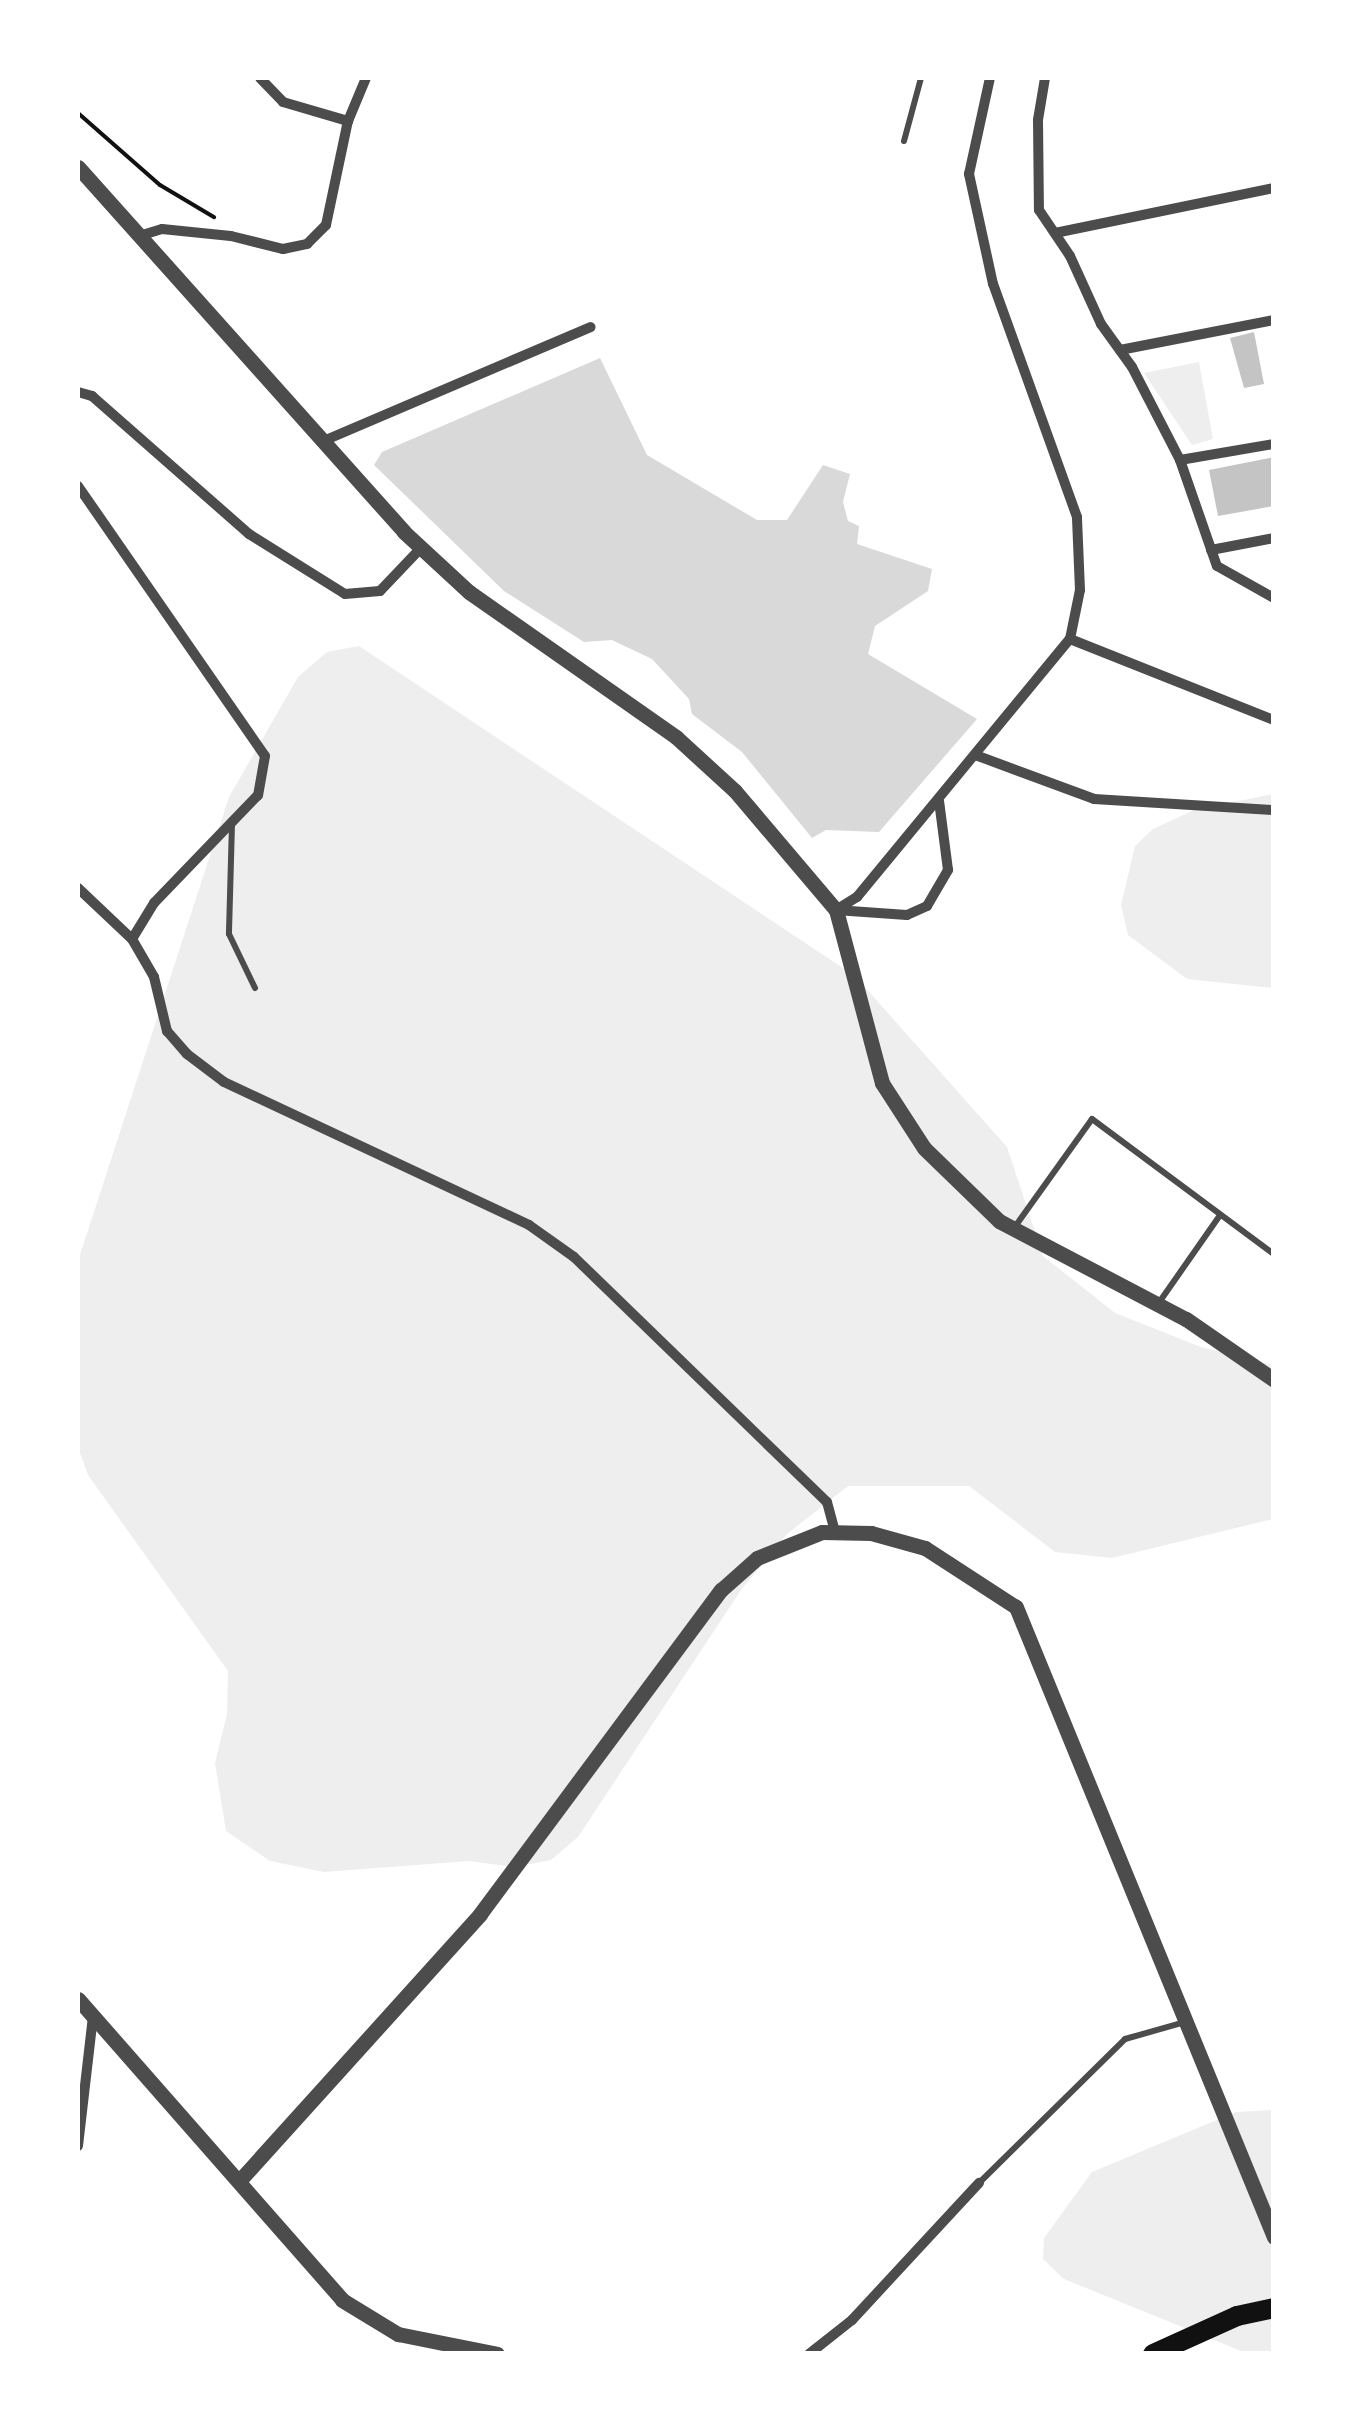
<!DOCTYPE html>
<html>
<head>
<meta charset="utf-8">
<style>
  body { margin:0 }
  #map { position:relative; width:1351px; height:2431px; overflow:hidden; background:#fff; font-family:Mulish,sans-serif }
  div>[style] { position:absolute }
  .green>* { inset:0; background:#eee }
  .water>* { inset:0; background:#d9d9d9 }
  .building>* { inset:0; background:#c4c4c4 }
  .path>* { height:4px; margin:-2px; padding:0 2px; transform-origin:2px; border-radius:2px; background:#111 }
  .service>* { height:6px; margin:-3px; padding:0 3px; transform-origin:3px; border-radius:3px; background:#4c4c4c }
  .minor>* { height:10px; margin:-5px; padding:0 5px; transform-origin:5px; border-radius:5px; background:#4c4c4c }
  .tertiary>* { height:15px; margin:-7.5px; padding:0 7.5px; transform-origin:7.5px; border-radius:7.5px; background:#4c4c4c }
  .primary>* { height:20px; margin:-10px; padding:0 10px; transform-origin:10px; border-radius:10px; background:#111 }
  span { translate:-50% -50%; white-space:nowrap; text-align:center; line-height:1.15; -webkit-text-stroke:8px #fff; paint-order:stroke }
  .frame { position:absolute; inset:0; border:80px solid #fff; pointer-events:none }
</style>
</head>
<body>
<div id="map">
  <div class="green">
    <div style="clip-path:polygon(1199px 362px,1213px 439px,1192px 445px,1144px 373px)"></div>
    <div style="clip-path:polygon(359px 646px,855px 976px,1007px 1147px,1043px 1256px,1115px 1313px,1201px 1347px,1273px 1365px,1273px 1519px,1112px 1558px,1055px 1552px,969px 1486px,848px 1486px,787px 1534px,741px 1590px,578px 1837px,551px 1860px,514px 1867px,469px 1861px,324px 1872px,270px 1861px,226px 1831px,215px 1763px,227px 1714px,228px 1671px,88px 1475px,78px 1447px,78px 1261px,229px 797px,298px 677px,327px 652px)"></div>
    <div style="clip-path:polygon(1273px 794px,1273px 988px,1187px 979px,1128px 935px,1121px 905px,1135px 846px,1153px 829px,1194px 810px)"></div>
    <div style="clip-path:polygon(1273px 2110px,1273px 2353px,1246px 2353px,1064px 2279px,1043px 2259px,1044px 2238px,1092px 2172px,1236px 2112px)"></div>
  </div>
  <div class="water">
    <div style="clip-path:polygon(600px 358px,647px 455px,757px 520px,787px 520px,823px 465px,850px 474px,843px 502px,848px 521px,859px 526px,857px 544px,932px 569px,928px 591px,875px 626px,868px 654px,977px 719px,879px 832px,826px 830px,812px 838px,742px 752px,692px 714px,689px 699px,652px 659px,612px 640px,584px 642px,504px 591px,374px 465px,382px 452px)"></div>
  </div>
  <div class="building">
    <div style="clip-path:polygon(1254px 332px,1264px 384px,1244px 388px,1230px 338px)"></div>
    <div style="clip-path:polygon(1274px 457px,1274px 506px,1218px 516px,1209px 470px)"></div>
  </div>
  <div class="path">
    <div style="left:78px;top:113px;width:109px;rotate:41.3deg"></div>
    <div style="left:160px;top:185px;width:63px;rotate:30.7deg"></div>
  </div>
  <div class="service">
    <div style="left:904px;top:141px;width:65px;rotate:-74.9deg"></div>
    <div style="left:232px;top:824px;width:110px;rotate:91.6deg"></div>
    <div style="left:229px;top:934px;width:60px;rotate:64.3deg"></div>
    <div style="left:1014px;top:1228px;width:134px;rotate:-54.4deg"></div>
    <div style="left:1092px;top:1119px;width:227px;rotate:36.6deg"></div>
    <div style="left:1158px;top:1304px;width:108px;rotate:-55.1deg"></div>
    <div style="left:979px;top:2183px;width:205px;rotate:-44.6deg"></div>
    <div style="left:1125px;top:2039px;width:62px;rotate:-15.8deg"></div>
  </div>
  <div class="minor">
    <div style="left:260px;top:78px;width:33px;rotate:46deg"></div>
    <div style="left:283px;top:102px;width:68px;rotate:16.3deg"></div>
    <div style="left:1045px;top:78px;width:43px;rotate:99.5deg"></div>
    <div style="left:1038px;top:120px;width:90px;rotate:89.4deg"></div>
    <div style="left:1039px;top:210px;width:55px;rotate:56deg"></div>
    <div style="left:1070px;top:256px;width:75px;rotate:65.5deg"></div>
    <div style="left:1101px;top:324px;width:53px;rotate:54.2deg"></div>
    <div style="left:1132px;top:367px;width:105px;rotate:62.7deg"></div>
    <div style="left:1180px;top:460px;width:112px;rotate:70.8deg"></div>
    <div style="left:1217px;top:566px;width:65px;rotate:29.3deg"></div>
    <div style="left:1055px;top:233px;width:224px;rotate:-11.6deg"></div>
    <div style="left:139px;top:236px;width:24px;rotate:-17deg"></div>
    <div style="left:162px;top:229px;width:69px;rotate:5.8deg"></div>
    <div style="left:231px;top:236px;width:54px;rotate:14deg"></div>
    <div style="left:283px;top:249px;width:25px;rotate:-12deg"></div>
    <div style="left:307px;top:244px;width:27px;rotate:-45deg"></div>
    <div style="left:326px;top:225px;width:106px;rotate:-78.1deg"></div>
    <div style="left:348px;top:121px;width:47px;rotate:-67.3deg"></div>
    <div style="left:1120px;top:350px;width:157px;rotate:-11deg"></div>
    <div style="left:78px;top:392px;width:15px;rotate:16deg"></div>
    <div style="left:92px;top:396px;width:209px;rotate:41.3deg"></div>
    <div style="left:249px;top:534px;width:113px;rotate:32deg"></div>
    <div style="left:345px;top:594px;width:35px;rotate:-5deg"></div>
    <div style="left:380px;top:591px;width:59px;rotate:-46.4deg"></div>
    <div style="left:321px;top:442px;width:293px;rotate:-23.1deg"></div>
    <div style="left:1180px;top:460px;width:95px;rotate:-9.7deg"></div>
    <div style="left:78px;top:486px;width:328px;rotate:55.3deg"></div>
    <div style="left:265px;top:756px;width:40px;rotate:100deg"></div>
    <div style="left:258px;top:795px;width:150px;rotate:133.9deg"></div>
    <div style="left:154px;top:903px;width:42px;rotate:121.4deg"></div>
    <div style="left:1211px;top:550px;width:64px;rotate:-10.8deg"></div>
    <div style="left:1070px;top:639px;width:219px;rotate:21.7deg"></div>
    <div style="left:978px;top:756px;width:124px;rotate:20.3deg"></div>
    <div style="left:1094px;top:799px;width:180px;rotate:3.5deg"></div>
    <div style="left:78px;top:888px;width:74px;rotate:43.4deg"></div>
    <div style="left:132px;top:939px;width:44px;rotate:59.9deg"></div>
    <div style="left:154px;top:977px;width:56px;rotate:76.5deg"></div>
    <div style="left:167px;top:1031px;width:30px;rotate:49deg"></div>
    <div style="left:187px;top:1054px;width:46px;rotate:37.1deg"></div>
    <div style="left:224px;top:1082px;width:337px;rotate:25.1deg"></div>
    <div style="left:529px;top:1225px;width:55px;rotate:35.4deg"></div>
    <div style="left:574px;top:1257px;width:352px;rotate:44.1deg"></div>
    <div style="left:827px;top:1502px;width:31px;rotate:75deg"></div>
    <div style="left:836px;top:910px;width:25px;rotate:-32deg"></div>
    <div style="left:857px;top:897px;width:335px;rotate:-50.5deg"></div>
    <div style="left:1070px;top:639px;width:50px;rotate:-78.5deg"></div>
    <div style="left:1080px;top:590px;width:73px;rotate:-92.4deg"></div>
    <div style="left:1077px;top:517px;width:248px;rotate:-109.8deg"></div>
    <div style="left:993px;top:284px;width:113px;rotate:-102.3deg"></div>
    <div style="left:969px;top:174px;width:98px;rotate:-77.7deg"></div>
    <div style="left:836px;top:910px;width:71px;rotate:4deg"></div>
    <div style="left:907px;top:915px;width:22px;rotate:-24deg"></div>
    <div style="left:927px;top:906px;width:42px;rotate:-59.7deg"></div>
    <div style="left:948px;top:870px;width:70px;rotate:-97.4deg"></div>
    <div style="left:78px;top:2146px;width:131px;rotate:-83.4deg"></div>
    <div style="left:809px;top:2354px;width:55px;rotate:-38.3deg"></div>
    <div style="left:852px;top:2320px;width:187px;rotate:-47.2deg"></div>
  </div>
  <div class="tertiary">
    <div style="left:78px;top:167px;width:489px;rotate:48.2deg"></div>
    <div style="left:404px;top:532px;width:88px;rotate:42.7deg"></div>
    <div style="left:469px;top:592px;width:253px;rotate:35deg"></div>
    <div style="left:676px;top:737px;width:80px;rotate:42.5deg"></div>
    <div style="left:735px;top:791px;width:156px;rotate:49.7deg"></div>
    <div style="left:836px;top:910px;width:179px;rotate:75.1deg"></div>
    <div style="left:882px;top:1083px;width:77px;rotate:57.1deg"></div>
    <div style="left:924px;top:1148px;width:105px;rotate:44.2deg"></div>
    <div style="left:999px;top:1221px;width:211px;rotate:27.7deg"></div>
    <div style="left:1186px;top:1319px;width:107px;rotate:34.7deg"></div>
    <div style="left:78px;top:1999px;width:400px;rotate:48.7deg"></div>
    <div style="left:342px;top:2300px;width:66px;rotate:31.3deg"></div>
    <div style="left:398px;top:2334px;width:101px;rotate:11.4deg"></div>
    <div style="left:240px;top:2180px;width:358px;rotate:-47.9deg"></div>
    <div style="left:480px;top:1914px;width:404px;rotate:-53.4deg"></div>
    <div style="left:721px;top:1590px;width:48px;rotate:-41.6deg"></div>
    <div style="left:757px;top:1558px;width:70px;rotate:-21.8deg"></div>
    <div style="left:822px;top:1532px;width:49px;rotate:1.2deg"></div>
    <div style="left:871px;top:1533px;width:56px;rotate:15.5deg"></div>
    <div style="left:925px;top:1548px;width:108px;rotate:33deg"></div>
    <div style="left:1016px;top:1607px;width:681px;rotate:67.73deg"></div>
  </div>
  <div class="primary">
    <div style="left:1153px;top:2354px;width:92px;rotate:-24.3deg"></div>
    <div style="left:1237px;top:2316px;width:38px;rotate:-12deg"></div>
  </div>
  <div class="frame"></div>
</div>
</body>
</html>
